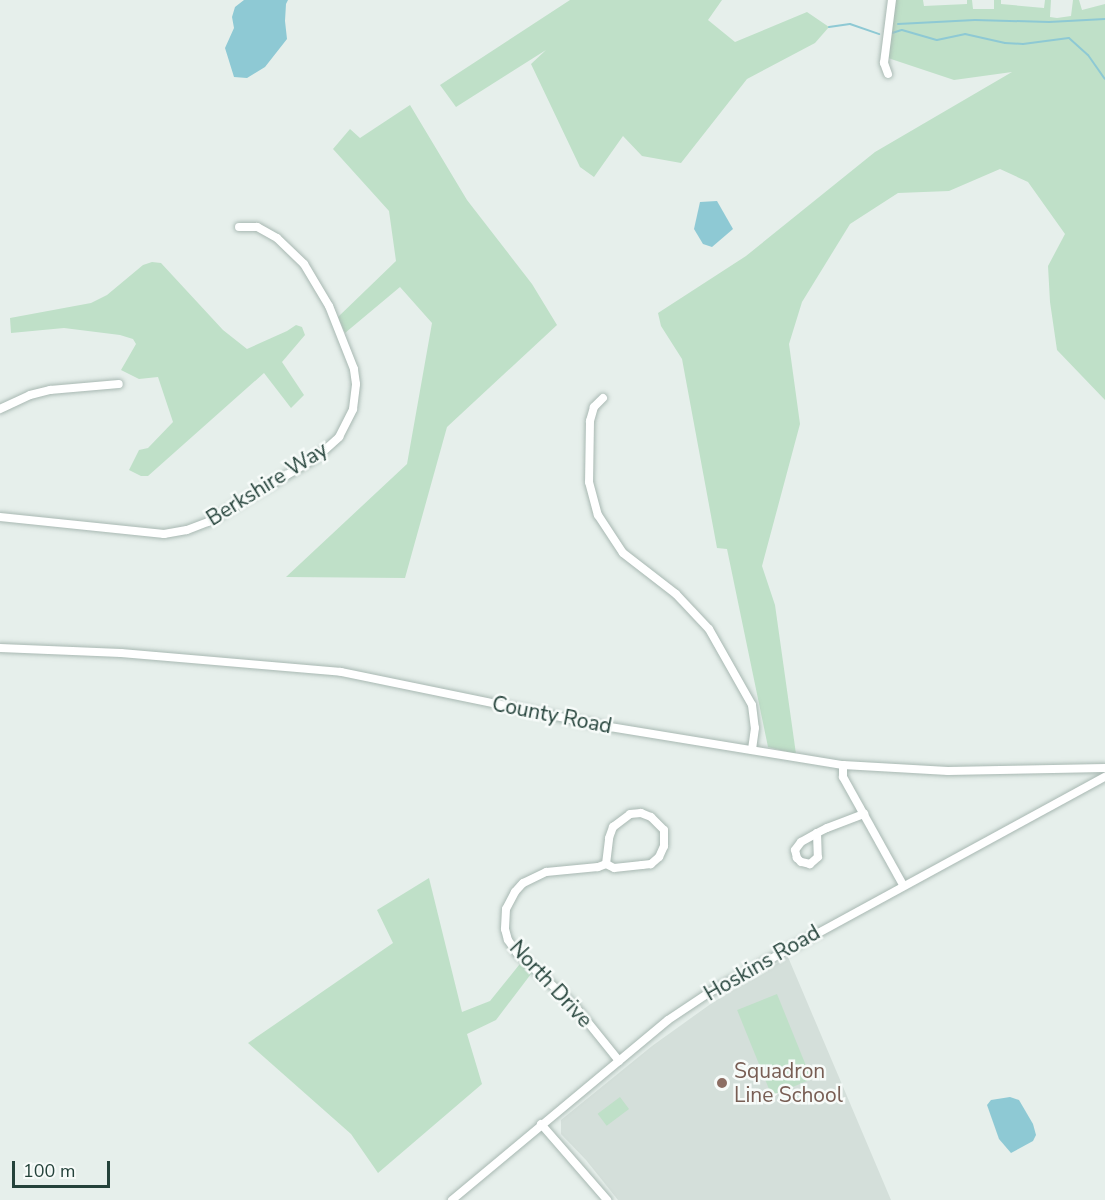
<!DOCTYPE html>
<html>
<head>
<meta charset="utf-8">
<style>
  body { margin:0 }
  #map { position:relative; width:1105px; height:1200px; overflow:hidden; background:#e6efeb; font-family:"Nunito Sans",sans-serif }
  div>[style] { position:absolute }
  .built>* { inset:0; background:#d4dfda }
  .green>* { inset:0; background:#bfe0c8; transform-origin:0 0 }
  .water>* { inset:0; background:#8ec9d4 }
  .stream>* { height:2px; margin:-1px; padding:0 1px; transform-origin:1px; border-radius:1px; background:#8ec9d4 }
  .roads { filter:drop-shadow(0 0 2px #a8b8b2) drop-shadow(0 0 2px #a8b8b2) }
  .minor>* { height:8px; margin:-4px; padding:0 4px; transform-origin:4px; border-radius:4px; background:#fff }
  .dots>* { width:16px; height:16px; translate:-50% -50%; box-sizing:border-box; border:3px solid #f7fbf9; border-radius:50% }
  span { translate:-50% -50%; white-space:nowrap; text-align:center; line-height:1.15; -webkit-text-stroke:5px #f7fbf9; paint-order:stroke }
  .street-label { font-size:21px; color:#24423a }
  .education-label { font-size:21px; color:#785e54 }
  .left { translate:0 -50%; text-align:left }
  .scale { position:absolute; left:12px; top:1161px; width:98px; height:27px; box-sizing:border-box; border:3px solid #24423a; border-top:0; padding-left:8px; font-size:18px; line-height:21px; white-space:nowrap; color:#24423a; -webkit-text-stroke:4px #f7fbf9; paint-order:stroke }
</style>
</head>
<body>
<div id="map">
  <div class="built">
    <div style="clip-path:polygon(788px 957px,891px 1200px,618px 1200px,586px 1160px,561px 1134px,561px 1120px,652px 1046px,712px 1003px)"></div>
  </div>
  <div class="green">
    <div style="clip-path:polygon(570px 0,722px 0,708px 20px,735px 42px,807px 12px,829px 27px,815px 43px,747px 79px,681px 163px,642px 156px,623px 136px,594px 177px,580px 167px,531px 64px,546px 50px,456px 107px,440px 85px)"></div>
    <div style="clip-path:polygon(895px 0,923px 0,924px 6px,967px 4px,967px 0,972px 0,973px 9px,994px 9px,994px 0,1001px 0,1001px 4px,1044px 8px,1045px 0,1051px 0,1050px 17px,1057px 18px,1071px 16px,1073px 0,1079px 0,1082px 10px,1105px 4px,1105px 400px,1057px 350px,1050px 302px,1048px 266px,1065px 234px,1028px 182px,1000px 169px,949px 191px,898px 193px,850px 224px,802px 302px,789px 344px,800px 424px,762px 566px,775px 605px,796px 754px,768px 747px,727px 549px,717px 548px,682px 359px,661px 326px,658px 313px,746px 256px,875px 152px,1012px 72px,954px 80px,885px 57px)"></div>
    <div style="clip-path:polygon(410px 105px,467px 200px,532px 284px,557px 325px,447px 427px,405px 578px,286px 577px,407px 464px,432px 323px,400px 287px,345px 333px,338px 317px,396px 261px,389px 211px,333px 149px,350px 129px,360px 138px)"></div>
    <div style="clip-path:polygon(152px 262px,161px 263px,223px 330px,247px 349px,287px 331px,296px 325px,302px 327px,305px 335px,282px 362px,304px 395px,291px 408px,264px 373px,148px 476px,141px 476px,129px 470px,139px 450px,148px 448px,173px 422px,158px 377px,139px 379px,121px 370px,136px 344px,133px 339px,120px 335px,64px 328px,11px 333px,10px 318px,91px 303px,107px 295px,143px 265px)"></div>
    <div style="clip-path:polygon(429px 878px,462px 1012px,490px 1001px,523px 960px,534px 970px,496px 1020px,467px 1034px,482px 1084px,378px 1173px,351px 1134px,248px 1043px,393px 943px,377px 910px)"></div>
    <div style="left:777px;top:994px;width:92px;height:43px;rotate:68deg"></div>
    <div style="left:620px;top:1097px;width:15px;height:28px;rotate:53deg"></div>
  </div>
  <div class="water">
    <div style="clip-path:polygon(244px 0,288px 0,286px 4px,285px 21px,287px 39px,265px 67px,247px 78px,234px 77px,225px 48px,234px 28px,232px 17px,235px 7px)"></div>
    <div style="clip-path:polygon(717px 201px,733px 229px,712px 247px,703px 244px,694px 229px,700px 202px)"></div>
    <div style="clip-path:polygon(1010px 1097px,1019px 1100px,1033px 1124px,1036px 1135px,1033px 1141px,1011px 1153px,999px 1139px,987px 1105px,991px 1100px)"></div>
  </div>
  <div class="stream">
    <div style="left:898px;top:24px;width:77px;rotate:-3deg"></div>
    <div style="left:975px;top:20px;width:74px;rotate:1.5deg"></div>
    <div style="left:1049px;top:22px;width:56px;rotate:-3.1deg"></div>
    <div style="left:829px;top:27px;width:21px;rotate:-8deg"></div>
    <div style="left:850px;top:24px;width:31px;rotate:19deg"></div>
    <div style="left:892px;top:33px;width:10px;rotate:-17deg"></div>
    <div style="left:902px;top:30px;width:36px;rotate:16deg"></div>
    <div style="left:937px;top:40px;width:29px;rotate:-12deg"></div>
    <div style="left:965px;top:34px;width:41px;rotate:12.7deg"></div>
    <div style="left:1005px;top:43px;width:18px;rotate:3deg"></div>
    <div style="left:1023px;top:44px;width:46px;rotate:-7.4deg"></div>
    <div style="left:1069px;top:38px;width:25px;rotate:42deg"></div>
    <div style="left:1088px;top:55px;width:29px;rotate:55deg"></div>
  </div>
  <div class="roads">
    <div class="minor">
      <div style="left:888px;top:74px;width:12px;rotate:-110deg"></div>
      <div style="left:884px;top:63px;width:64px;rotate:-82.8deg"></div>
      <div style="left:603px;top:398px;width:13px;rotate:135deg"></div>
      <div style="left:594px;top:407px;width:15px;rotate:106deg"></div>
      <div style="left:590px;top:421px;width:61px;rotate:90.9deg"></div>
      <div style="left:589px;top:482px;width:34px;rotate:75deg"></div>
      <div style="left:598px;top:515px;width:45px;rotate:56.7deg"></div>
      <div style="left:623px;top:553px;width:67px;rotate:37.7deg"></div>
      <div style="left:676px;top:594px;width:48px;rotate:46.7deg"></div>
      <div style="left:709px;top:629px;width:87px;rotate:60.5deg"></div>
      <div style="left:752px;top:705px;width:23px;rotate:83deg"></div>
      <div style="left:755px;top:728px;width:22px;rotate:98deg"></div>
      <div style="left:0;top:409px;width:33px;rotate:-25deg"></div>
      <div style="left:30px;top:395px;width:21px;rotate:-14deg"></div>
      <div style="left:50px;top:390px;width:69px;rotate:-5deg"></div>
      <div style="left:0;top:517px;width:165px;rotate:5.9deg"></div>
      <div style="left:164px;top:534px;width:23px;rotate:-10deg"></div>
      <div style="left:187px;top:530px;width:22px;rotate:-21deg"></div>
      <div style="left:208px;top:522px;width:127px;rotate:-30.8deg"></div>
      <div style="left:317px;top:457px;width:30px;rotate:-42deg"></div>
      <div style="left:339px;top:437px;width:31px;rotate:-63deg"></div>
      <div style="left:353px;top:409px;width:25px;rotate:-83deg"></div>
      <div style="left:356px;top:384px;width:15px;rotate:-98deg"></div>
      <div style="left:354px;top:369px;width:68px;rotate:-111.6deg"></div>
      <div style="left:329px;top:306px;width:49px;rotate:-120.8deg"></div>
      <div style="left:304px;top:264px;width:37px;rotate:-136deg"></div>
      <div style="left:277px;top:238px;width:23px;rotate:-151deg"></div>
      <div style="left:257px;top:227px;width:18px;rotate:180deg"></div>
      <div style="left:0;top:648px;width:121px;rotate:2.4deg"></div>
      <div style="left:121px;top:653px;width:221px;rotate:4.9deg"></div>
      <div style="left:341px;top:672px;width:275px;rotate:11.6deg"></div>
      <div style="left:610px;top:727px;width:236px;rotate:9.3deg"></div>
      <div style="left:843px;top:765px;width:105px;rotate:3.3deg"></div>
      <div style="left:948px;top:771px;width:157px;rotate:-1.1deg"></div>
      <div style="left:843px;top:765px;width:12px;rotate:90deg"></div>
      <div style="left:843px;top:777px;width:124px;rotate:60.9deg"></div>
      <div style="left:641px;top:813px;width:11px;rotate:22deg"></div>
      <div style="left:651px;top:817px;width:18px;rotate:45deg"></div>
      <div style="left:664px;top:830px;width:16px;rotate:90deg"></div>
      <div style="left:664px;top:846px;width:12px;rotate:114deg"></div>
      <div style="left:659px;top:857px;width:11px;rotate:139deg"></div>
      <div style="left:651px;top:864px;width:9px;rotate:174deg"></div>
      <div style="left:642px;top:865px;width:28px;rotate:174deg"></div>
      <div style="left:614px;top:868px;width:9px;rotate:-153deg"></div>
      <div style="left:606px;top:864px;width:26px;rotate:-83deg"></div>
      <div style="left:609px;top:838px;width:12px;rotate:-70deg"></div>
      <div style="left:613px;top:827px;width:21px;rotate:-37deg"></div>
      <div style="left:630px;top:814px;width:11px;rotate:-5deg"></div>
      <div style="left:817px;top:833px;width:24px;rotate:88deg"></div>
      <div style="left:818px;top:857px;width:11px;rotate:139deg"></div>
      <div style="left:810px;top:864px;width:9px;rotate:-167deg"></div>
      <div style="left:801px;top:862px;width:6px;rotate:-135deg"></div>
      <div style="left:797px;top:858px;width:8px;rotate:-104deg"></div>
      <div style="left:795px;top:850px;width:10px;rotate:-53deg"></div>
      <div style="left:801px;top:842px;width:18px;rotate:-29deg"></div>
      <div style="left:817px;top:833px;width:11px;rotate:-27deg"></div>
      <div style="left:827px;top:828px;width:40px;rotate:-21deg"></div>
      <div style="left:606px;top:864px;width:9px;rotate:159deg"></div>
      <div style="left:598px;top:867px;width:52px;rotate:174.5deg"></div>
      <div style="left:546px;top:872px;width:25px;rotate:154deg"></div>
      <div style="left:523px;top:883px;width:12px;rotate:132deg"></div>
      <div style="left:515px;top:892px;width:19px;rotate:118deg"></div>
      <div style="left:506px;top:909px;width:20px;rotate:93deg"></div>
      <div style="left:505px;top:929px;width:11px;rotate:75deg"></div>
      <div style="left:508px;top:940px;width:16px;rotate:55deg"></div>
      <div style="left:517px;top:953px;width:77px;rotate:42.4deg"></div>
      <div style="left:574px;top:1005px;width:72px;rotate:51.2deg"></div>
      <div style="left:541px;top:1124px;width:101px;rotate:49deg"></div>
      <div style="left:452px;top:1200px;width:281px;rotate:-39.8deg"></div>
      <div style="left:668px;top:1020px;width:50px;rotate:-33.7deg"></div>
      <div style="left:710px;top:992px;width:450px;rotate:-28.6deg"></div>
    </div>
  </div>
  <div class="dots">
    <div style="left:722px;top:1083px;background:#8d6e63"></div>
  </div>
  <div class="street-label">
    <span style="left:267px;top:484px;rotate:-32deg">Berkshire Way</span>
    <span style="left:552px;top:715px;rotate:11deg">County Road</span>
    <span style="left:762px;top:963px;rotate:-30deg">Hoskins Road</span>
    <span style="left:551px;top:984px;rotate:47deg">North Drive</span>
  </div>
  <div class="education-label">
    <span class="left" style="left:734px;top:1083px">Squadron<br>Line School</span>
  </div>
  <div class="scale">100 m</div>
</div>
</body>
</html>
